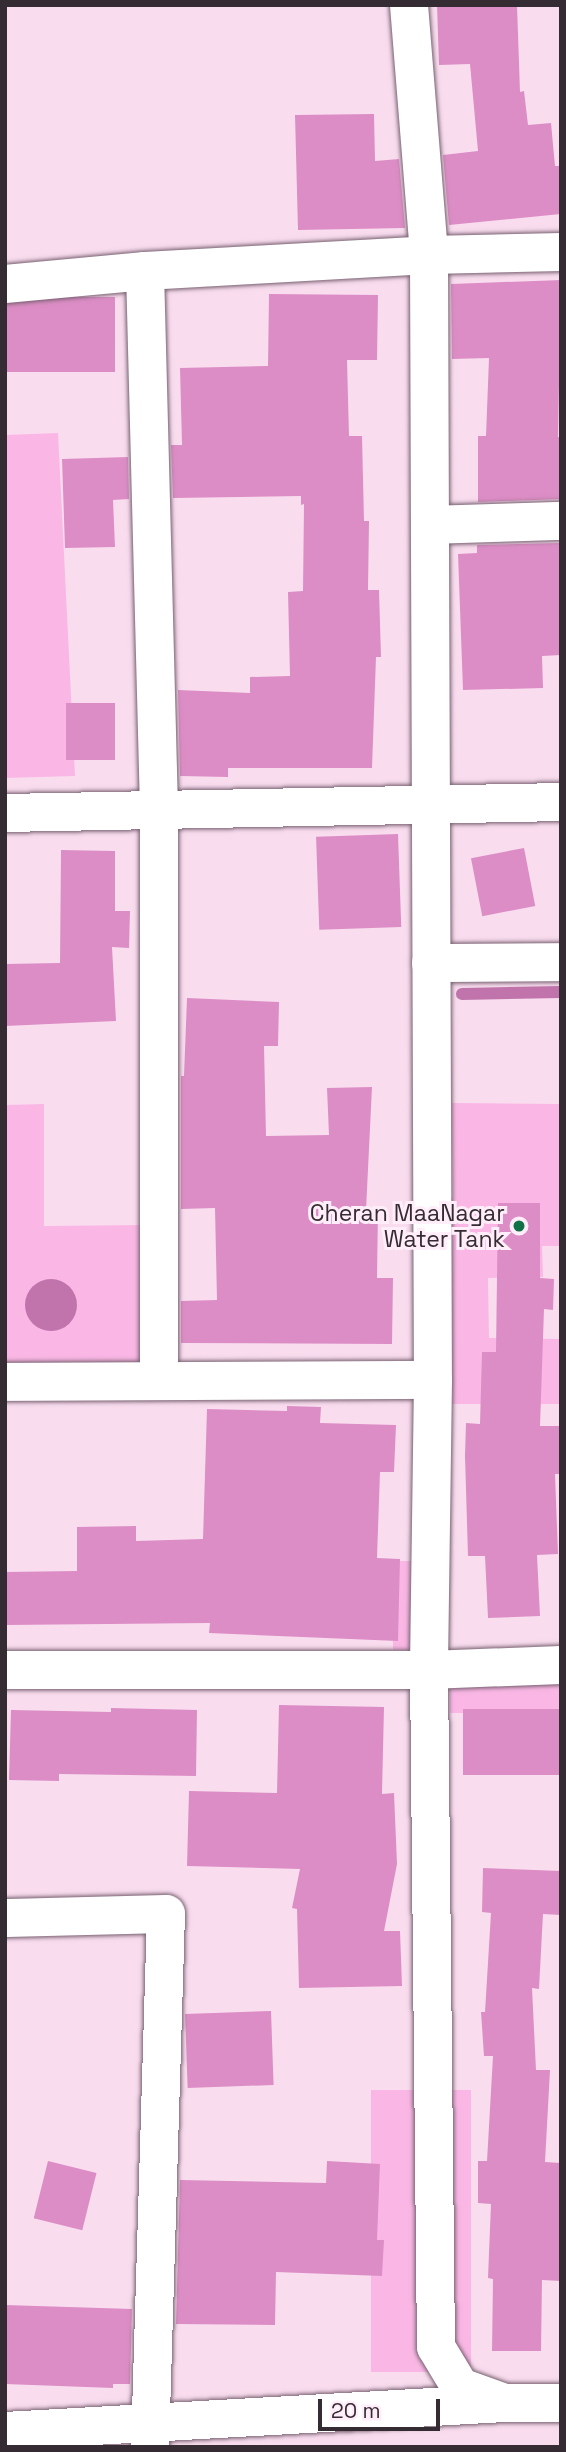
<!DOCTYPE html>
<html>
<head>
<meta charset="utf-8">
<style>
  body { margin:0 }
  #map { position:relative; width:566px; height:2452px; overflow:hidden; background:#f9ddef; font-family:"Space Grotesk",sans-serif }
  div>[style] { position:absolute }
  .green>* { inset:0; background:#fab7e5; transform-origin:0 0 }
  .water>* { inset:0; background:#c174ab }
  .round { border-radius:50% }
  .stream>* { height:12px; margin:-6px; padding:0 6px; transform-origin:6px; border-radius:6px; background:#c174ab }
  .building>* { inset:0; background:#dc8dc5; transform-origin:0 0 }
  .roads { filter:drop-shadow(0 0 2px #786171) drop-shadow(0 0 2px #786171) }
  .street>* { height:38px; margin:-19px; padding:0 19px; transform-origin:19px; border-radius:19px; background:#fff }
  .secondary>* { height:38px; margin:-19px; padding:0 19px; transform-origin:19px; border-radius:19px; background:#fff }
  .dots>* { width:19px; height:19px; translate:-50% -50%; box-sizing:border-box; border:4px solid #ffeef9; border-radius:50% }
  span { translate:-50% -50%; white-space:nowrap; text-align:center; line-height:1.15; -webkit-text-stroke:6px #ffeef9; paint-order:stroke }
  .poi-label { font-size:23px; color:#352b32 }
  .right { translate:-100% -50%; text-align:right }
  .frame { position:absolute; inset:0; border:7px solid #352b32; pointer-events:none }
  .scale { position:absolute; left:318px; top:2399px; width:122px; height:32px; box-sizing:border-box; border:4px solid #352b32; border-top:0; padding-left:9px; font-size:21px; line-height:24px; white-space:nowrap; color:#352b32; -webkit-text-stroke:5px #ffeef9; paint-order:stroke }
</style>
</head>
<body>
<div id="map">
  <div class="green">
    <div style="clip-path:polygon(58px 433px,75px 776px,5px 778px,5px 435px)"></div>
    <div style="clip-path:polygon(452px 1103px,561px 1104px,561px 1246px,542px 1246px,543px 1277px,488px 1278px,489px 1338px,561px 1339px,561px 1404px,450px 1404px,436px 1198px,453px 1197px)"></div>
    <div style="clip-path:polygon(44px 1104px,44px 1226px,147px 1225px,148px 1366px,5px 1367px,5px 1105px)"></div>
    <div style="left:393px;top:1561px;width:30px;height:89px"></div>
    <div style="left:561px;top:1675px;width:38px;height:111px;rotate:90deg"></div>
    <div style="left:371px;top:2090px;width:100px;height:282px"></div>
  </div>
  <div class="water">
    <div class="round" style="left:25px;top:1279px;width:52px;height:52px"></div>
  </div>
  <div class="stream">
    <div style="left:462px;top:994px;width:99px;rotate:-1.2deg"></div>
  </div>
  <div class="building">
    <div style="clip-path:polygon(437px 5px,517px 5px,520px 92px,524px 91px,528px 125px,551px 123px,555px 166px,561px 166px,561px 214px,449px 225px,443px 155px,478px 151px,470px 64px,439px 65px)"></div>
    <div style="clip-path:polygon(374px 114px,375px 161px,399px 159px,405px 228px,298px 230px,295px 115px)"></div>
    <div style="clip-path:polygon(561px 280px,558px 437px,561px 437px,561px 499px,478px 502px,478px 436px,486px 436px,489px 358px,452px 359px,451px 284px)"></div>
    <div style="clip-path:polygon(269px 294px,378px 295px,377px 360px,347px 360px,349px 436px,362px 436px,364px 521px,369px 521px,368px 590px,379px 590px,381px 657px,376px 657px,372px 768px,228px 768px,228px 777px,180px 776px,178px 690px,250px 693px,250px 677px,290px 676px,288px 592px,303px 591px,304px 504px,301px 505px,301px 496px,173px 498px,171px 445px,182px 445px,180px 368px,268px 366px)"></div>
    <div style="left:115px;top:297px;width:75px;height:110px;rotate:90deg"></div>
    <div style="clip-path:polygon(128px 457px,129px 499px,113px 500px,115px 547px,65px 548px,62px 459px)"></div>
    <div style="clip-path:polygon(561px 543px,561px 655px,542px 656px,543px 688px,463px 690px,458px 554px,477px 553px,477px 545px)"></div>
    <div style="left:66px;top:703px;width:49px;height:57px"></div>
    <div style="left:398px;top:834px;width:93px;height:82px;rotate:88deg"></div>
    <div style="left:524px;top:848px;width:59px;height:54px;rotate:79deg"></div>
    <div style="clip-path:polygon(61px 850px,115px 851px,115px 911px,130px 911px,129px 948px,112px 947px,116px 1021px,5px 1026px,5px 964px,60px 963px)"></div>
    <div style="clip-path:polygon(187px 998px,279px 1002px,278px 1046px,264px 1046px,266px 1136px,329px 1135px,327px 1088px,372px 1087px,366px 1210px,378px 1210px,377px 1278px,393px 1278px,392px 1344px,181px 1343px,181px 1301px,217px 1300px,215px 1208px,181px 1209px,181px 1076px,184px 1076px)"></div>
    <div style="clip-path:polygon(498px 1203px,540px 1203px,540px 1278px,554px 1279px,553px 1310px,544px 1309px,540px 1426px,561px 1426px,561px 1474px,555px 1474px,558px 1554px,537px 1555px,540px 1616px,488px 1618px,485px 1556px,468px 1556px,465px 1456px,466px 1423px,480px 1424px,482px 1352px,496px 1352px)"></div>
    <div style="clip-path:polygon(287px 1406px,321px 1407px,320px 1423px,396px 1425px,394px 1472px,380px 1472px,377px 1558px,400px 1559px,398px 1641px,209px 1633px,210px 1623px,5px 1625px,5px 1572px,77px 1571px,77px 1527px,136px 1526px,136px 1541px,203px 1539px,207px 1409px,287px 1411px)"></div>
    <div style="clip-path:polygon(279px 1705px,384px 1707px,382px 1794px,394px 1793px,397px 1864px,384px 1931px,400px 1931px,402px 1986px,299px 1988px,297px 1909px,292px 1908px,300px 1869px,187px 1866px,189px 1791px,277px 1793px)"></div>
    <div style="clip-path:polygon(111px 1708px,197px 1710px,196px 1776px,59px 1774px,59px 1781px,9px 1780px,11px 1710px,111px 1712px)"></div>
    <div style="left:561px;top:1709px;width:66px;height:98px;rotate:90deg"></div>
    <div style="clip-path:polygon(483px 1868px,561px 1871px,561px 1915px,543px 1914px,539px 1989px,532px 1988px,536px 2070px,550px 2070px,545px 2162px,561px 2163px,561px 2281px,542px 2280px,541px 2351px,492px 2351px,493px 2279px,488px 2278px,491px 2204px,478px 2203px,478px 2161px,487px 2161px,493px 2056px,484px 2056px,481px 2012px,485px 2012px,491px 1913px,482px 1912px)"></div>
    <div style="left:271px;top:2011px;width:74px;height:86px;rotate:88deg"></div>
    <div style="left:48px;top:2161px;width:50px;height:59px;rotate:14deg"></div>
    <div style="clip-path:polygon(327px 2161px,380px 2164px,377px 2240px,384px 2240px,382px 2276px,276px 2272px,275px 2325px,176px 2324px,180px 2180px,326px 2183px)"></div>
    <div style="clip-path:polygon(5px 2305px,132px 2309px,130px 2384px,113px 2384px,113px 2388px,5px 2384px)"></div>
  </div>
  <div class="roads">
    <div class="street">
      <div style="left:409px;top:5px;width:251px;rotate:85.4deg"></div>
      <div style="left:429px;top:255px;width:1125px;rotate:89.8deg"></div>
      <div style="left:433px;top:1380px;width:290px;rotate:90.8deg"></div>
      <div style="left:429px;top:1670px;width:132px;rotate:-2.2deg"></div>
      <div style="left:145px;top:271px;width:538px;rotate:88.51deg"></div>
      <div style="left:159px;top:809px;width:572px;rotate:90deg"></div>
      <div style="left:5px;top:284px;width:141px;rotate:-5.3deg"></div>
      <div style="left:145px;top:271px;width:284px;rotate:-3.2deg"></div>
      <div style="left:429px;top:255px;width:132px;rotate:-1.3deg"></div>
      <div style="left:432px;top:525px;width:129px;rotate:-1.8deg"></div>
      <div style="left:5px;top:813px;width:556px;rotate:-1.13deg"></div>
      <div style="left:431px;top:963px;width:130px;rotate:-0.4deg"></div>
      <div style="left:5px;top:1382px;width:428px;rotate:-0.3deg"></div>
      <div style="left:5px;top:1918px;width:161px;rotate:-1.4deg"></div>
      <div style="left:166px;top:1914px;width:533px;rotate:91.72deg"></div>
      <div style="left:5px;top:2431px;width:501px;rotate:-3.21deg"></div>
    </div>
    <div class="secondary">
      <div style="left:5px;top:1670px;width:424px"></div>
      <div style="left:429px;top:1670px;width:677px;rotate:89.41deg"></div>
      <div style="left:436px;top:2347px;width:47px;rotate:59deg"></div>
      <div style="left:460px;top:2387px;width:48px;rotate:19.6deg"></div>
      <div style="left:505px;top:2403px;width:56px"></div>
    </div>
  </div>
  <div class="dots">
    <div style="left:519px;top:1226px;background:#107147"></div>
  </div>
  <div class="poi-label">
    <span class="right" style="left:505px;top:1226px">Cheran MaaNagar<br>Water Tank</span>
  </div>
  <div class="frame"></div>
  <div class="scale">20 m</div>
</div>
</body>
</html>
